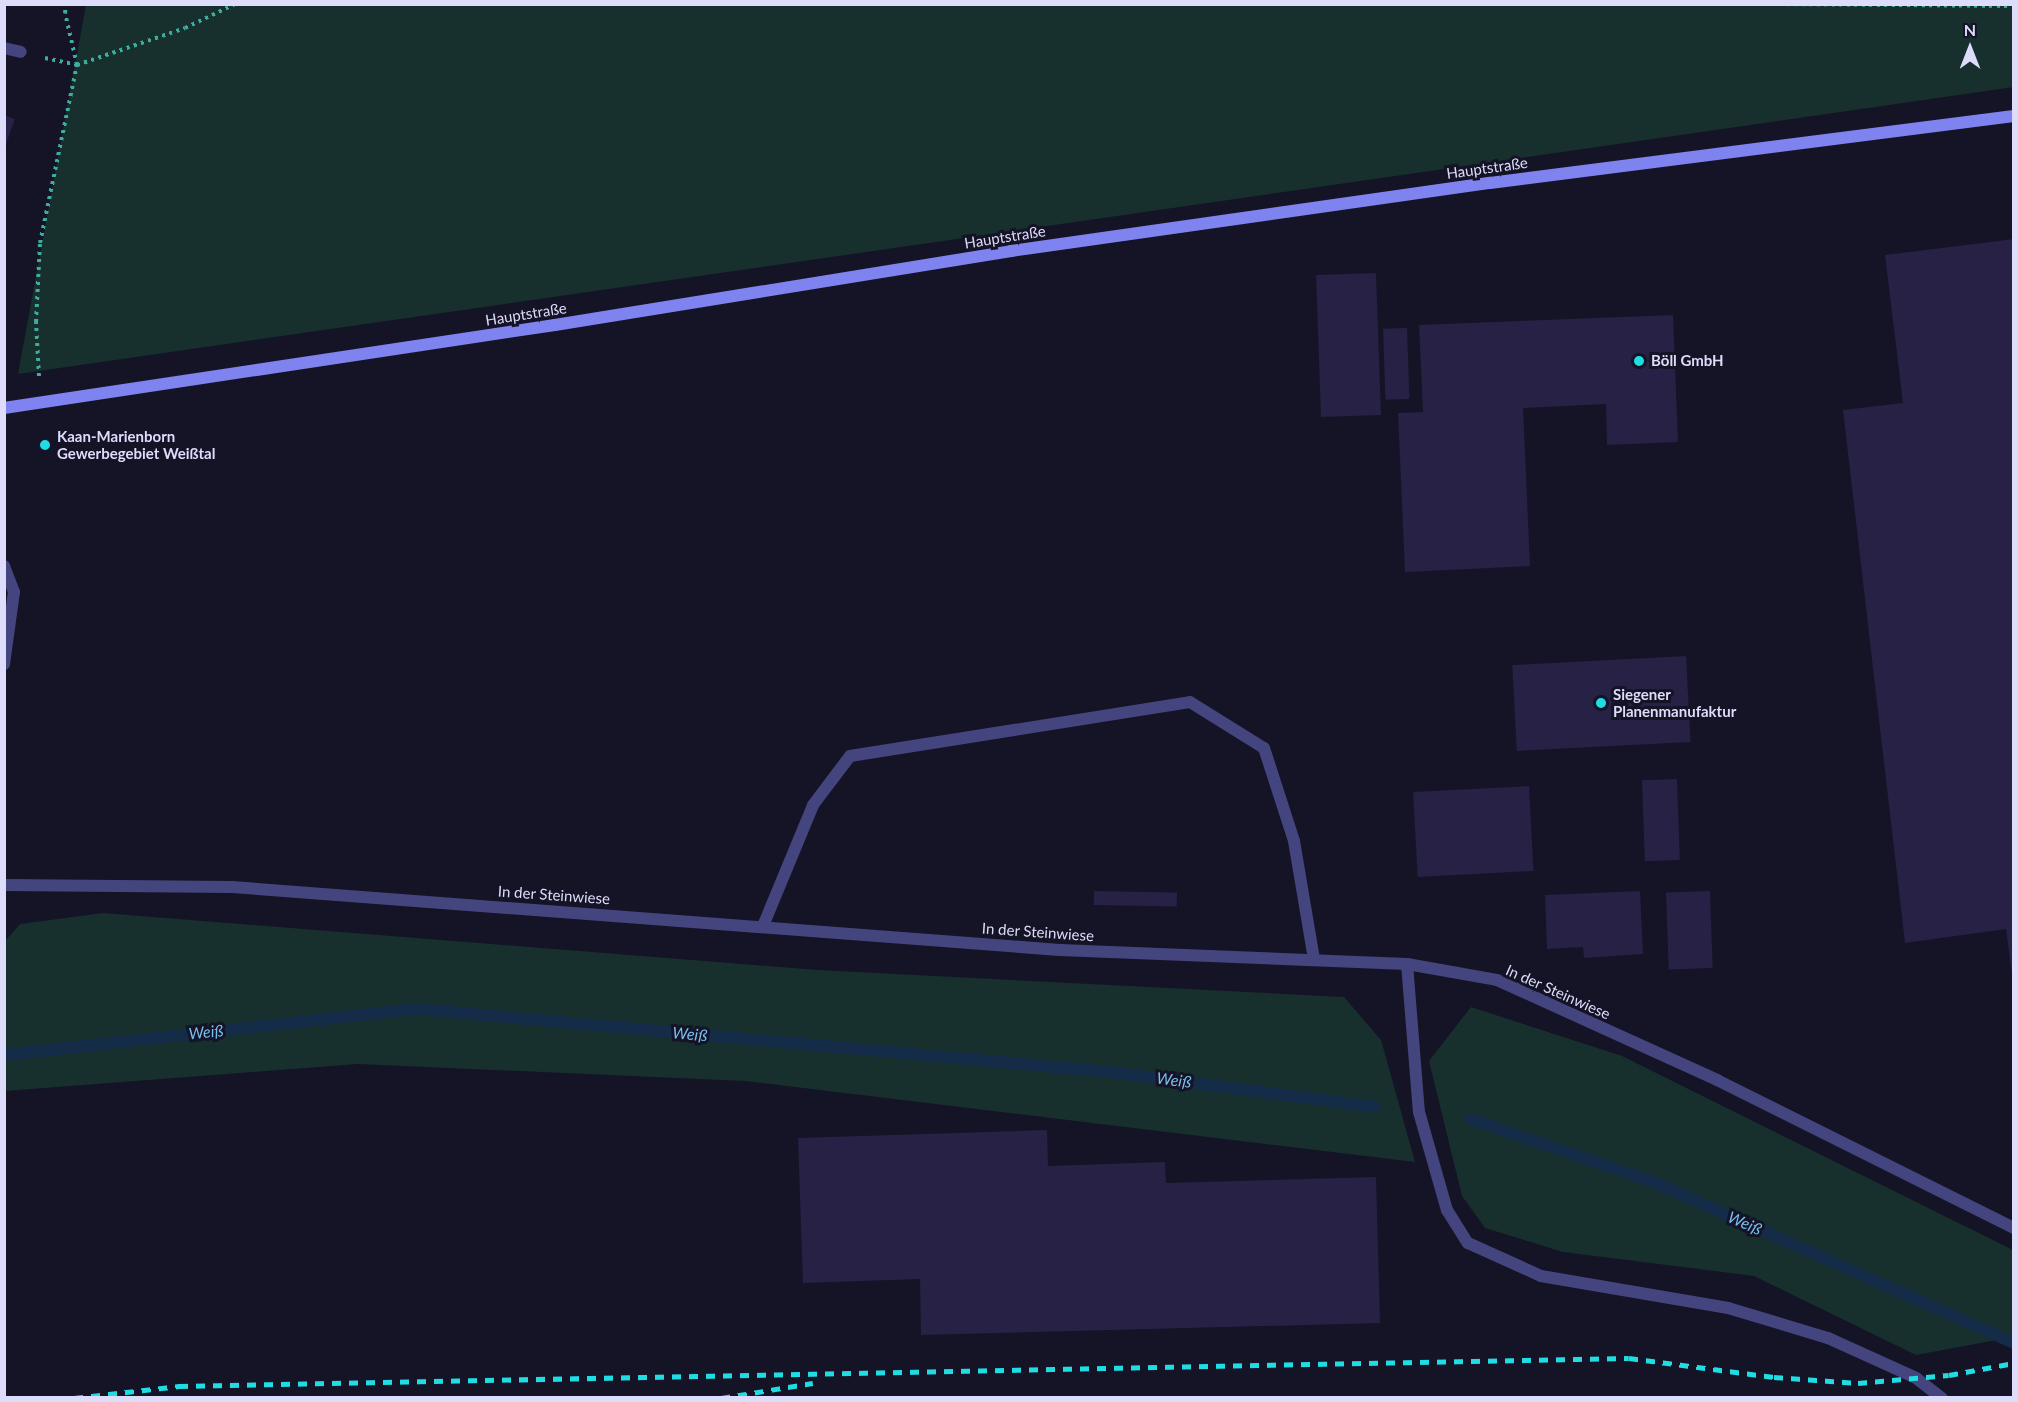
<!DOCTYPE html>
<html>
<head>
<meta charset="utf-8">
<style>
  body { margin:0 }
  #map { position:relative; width:2018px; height:1402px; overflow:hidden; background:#151326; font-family:Lato,sans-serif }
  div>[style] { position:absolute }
  .green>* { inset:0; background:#172f2d }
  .stream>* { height:12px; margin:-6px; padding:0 6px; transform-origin:6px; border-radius:6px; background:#152c48 }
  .building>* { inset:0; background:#262145; transform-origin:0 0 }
  .path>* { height:4px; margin-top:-2px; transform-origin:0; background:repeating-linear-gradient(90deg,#3fac9e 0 3px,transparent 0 7.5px) }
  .service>* { height:12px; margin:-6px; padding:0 6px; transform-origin:6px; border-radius:6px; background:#44457f }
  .minor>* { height:12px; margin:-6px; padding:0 6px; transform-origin:6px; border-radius:6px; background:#44457f }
  .secondary>* { height:12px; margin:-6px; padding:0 6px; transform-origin:6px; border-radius:6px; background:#7f83ef }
  .rail>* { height:4.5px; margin-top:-2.25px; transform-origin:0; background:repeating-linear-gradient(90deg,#1fdde3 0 9px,transparent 0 17px) }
  .dots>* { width:16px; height:16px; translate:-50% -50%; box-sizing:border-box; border:3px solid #151326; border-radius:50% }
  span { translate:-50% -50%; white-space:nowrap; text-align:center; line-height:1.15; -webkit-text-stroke:6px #151326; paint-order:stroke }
  .street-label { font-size:15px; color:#dedcfb }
  .poi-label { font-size:15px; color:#dedcfb; font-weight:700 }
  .left { translate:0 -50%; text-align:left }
  .water-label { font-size:16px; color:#77bfee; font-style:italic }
  .frame { position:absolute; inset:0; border:6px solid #dedcfb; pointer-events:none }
  .north { position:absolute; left:1940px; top:18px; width:60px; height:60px; -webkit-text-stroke:4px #151326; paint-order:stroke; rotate:0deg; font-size:16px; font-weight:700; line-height:24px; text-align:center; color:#dedcfb }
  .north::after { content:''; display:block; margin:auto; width:21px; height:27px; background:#dedcfb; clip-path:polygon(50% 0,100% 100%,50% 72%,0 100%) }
</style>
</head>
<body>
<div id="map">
  <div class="green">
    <div style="clip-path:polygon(86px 5px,2013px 4px,2014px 87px,18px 374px)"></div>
    <div style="clip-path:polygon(103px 913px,818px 970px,1344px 997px,1381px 1040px,1415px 1162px,745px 1081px,358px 1064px,5px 1091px,5px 941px,20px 924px)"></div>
    <div style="clip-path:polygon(1471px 1007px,1622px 1056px,2013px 1250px,2013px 1337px,1916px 1355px,1754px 1276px,1563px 1252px,1485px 1228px,1462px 1196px,1429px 1061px)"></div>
  </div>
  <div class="stream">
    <div style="left:4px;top:1055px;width:416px;rotate:-6.4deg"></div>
    <div style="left:417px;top:1009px;width:696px;rotate:5.19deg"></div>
    <div style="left:1110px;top:1072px;width:267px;rotate:7.5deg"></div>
    <div style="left:1470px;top:1119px;width:194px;rotate:18.9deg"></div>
    <div style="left:1654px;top:1182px;width:394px;rotate:24.1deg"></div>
  </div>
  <div class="building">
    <div style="clip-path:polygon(4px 115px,15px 119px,5px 147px,4px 147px)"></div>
    <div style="clip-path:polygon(2014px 239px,2014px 975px,2012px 975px,2006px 929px,1905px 943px,1843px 410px,1903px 403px,1885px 255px)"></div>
    <div style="left:1376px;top:273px;width:142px;height:60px;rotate:88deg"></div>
    <div style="clip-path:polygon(1673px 315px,1678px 442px,1607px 445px,1606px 404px,1523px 408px,1530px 566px,1405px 572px,1398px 413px,1423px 412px,1419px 325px)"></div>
    <div style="left:1407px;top:328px;width:71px;height:24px;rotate:88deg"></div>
    <div style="left:1686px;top:656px;width:86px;height:174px;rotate:87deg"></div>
    <div style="left:1677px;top:779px;width:81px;height:35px;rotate:88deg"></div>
    <div style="left:1529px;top:786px;width:85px;height:116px;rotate:87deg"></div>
    <div style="left:1094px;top:891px;width:83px;height:14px;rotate:1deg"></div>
    <div style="clip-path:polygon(1640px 891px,1643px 954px,1584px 958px,1583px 947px,1547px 949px,1545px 895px)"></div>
    <div style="left:1710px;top:891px;width:77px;height:44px;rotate:88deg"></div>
    <div style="clip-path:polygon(1047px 1130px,1048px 1166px,1165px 1162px,1166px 1183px,1376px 1177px,1380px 1323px,921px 1335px,920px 1279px,803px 1283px,798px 1138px)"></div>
  </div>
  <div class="path">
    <div style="left:1772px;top:4px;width:242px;rotate:0.5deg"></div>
    <div style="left:45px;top:58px;width:33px;rotate:12deg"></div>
    <div style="left:77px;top:65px;width:114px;rotate:-18.9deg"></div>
    <div style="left:185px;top:28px;width:55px;rotate:-25.6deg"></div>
    <div style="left:39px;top:376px;width:54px;rotate:-93.2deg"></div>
    <div style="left:36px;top:322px;width:79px;rotate:-87.1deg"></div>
    <div style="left:40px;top:243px;width:182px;rotate:-78.3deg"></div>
    <div style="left:77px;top:65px;width:53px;rotate:-103deg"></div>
    <div style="left:65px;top:13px;width:9px;rotate:-84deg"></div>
  </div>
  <div class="service">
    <div style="left:763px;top:926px;width:131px;rotate:-67.5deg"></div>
    <div style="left:813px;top:805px;width:61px;rotate:-52.9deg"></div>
    <div style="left:850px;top:756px;width:344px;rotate:-9deg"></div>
    <div style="left:1190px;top:702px;width:87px;rotate:31.9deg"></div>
    <div style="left:1264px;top:748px;width:98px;rotate:72.1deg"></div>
    <div style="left:1294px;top:841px;width:120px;rotate:80.4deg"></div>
    <div style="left:1407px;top:964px;width:148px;rotate:85.4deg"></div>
    <div style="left:1419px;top:1112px;width:102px;rotate:74.1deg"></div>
    <div style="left:1447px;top:1210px;width:39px;rotate:58deg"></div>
    <div style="left:1468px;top:1243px;width:80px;rotate:24.3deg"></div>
    <div style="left:1541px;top:1276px;width:190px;rotate:9.7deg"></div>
    <div style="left:1728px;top:1308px;width:104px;rotate:16.7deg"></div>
    <div style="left:1828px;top:1338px;width:97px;rotate:24.4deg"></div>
    <div style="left:1916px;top:1378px;width:33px;rotate:38deg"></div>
  </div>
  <div class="minor">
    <div style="left:4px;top:48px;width:17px;rotate:13deg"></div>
    <div style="left:4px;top:566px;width:28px;rotate:69deg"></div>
    <div style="left:14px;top:592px;width:73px;rotate:97.9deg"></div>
    <div style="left:4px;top:885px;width:228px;rotate:0.5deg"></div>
    <div style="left:232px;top:887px;width:830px;rotate:4.35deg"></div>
    <div style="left:1060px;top:950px;width:347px;rotate:2.3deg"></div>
    <div style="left:1407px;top:964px;width:91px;rotate:10.1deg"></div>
    <div style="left:1497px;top:980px;width:242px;rotate:24.4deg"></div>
    <div style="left:1717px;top:1080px;width:332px;rotate:26.5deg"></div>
  </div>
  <div class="secondary">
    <div style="left:4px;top:408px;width:557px;rotate:-8.57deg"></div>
    <div style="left:555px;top:325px;width:462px;rotate:-9.2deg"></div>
    <div style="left:1011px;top:251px;width:484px;rotate:-8.1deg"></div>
    <div style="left:1490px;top:183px;width:528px;rotate:-7.29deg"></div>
  </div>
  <div class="rail">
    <div style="left:74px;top:1398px;width:106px;rotate:-6.5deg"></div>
    <div style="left:179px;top:1386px;width:1450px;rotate:-1.11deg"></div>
    <div style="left:1629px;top:1358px;width:146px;rotate:7.5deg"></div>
    <div style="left:1774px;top:1377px;width:84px;rotate:4.1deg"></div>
    <div style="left:1858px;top:1383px;width:91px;rotate:-5deg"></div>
    <div style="left:1949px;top:1375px;width:66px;rotate:-10.5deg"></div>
    <div style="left:721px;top:1398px;width:93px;rotate:-9.3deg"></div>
  </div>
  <div class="dots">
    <div style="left:1639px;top:361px;background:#1fdde3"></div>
    <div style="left:45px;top:445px;background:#1fdde3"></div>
    <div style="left:1601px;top:703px;background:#1fdde3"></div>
  </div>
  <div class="street-label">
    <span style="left:1487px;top:168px;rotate:-8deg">Hauptstraße</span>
    <span style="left:1005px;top:237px;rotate:-9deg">Hauptstraße</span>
    <span style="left:526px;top:314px;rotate:-9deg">Hauptstraße</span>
    <span style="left:554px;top:895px;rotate:4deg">In der Steinwiese</span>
    <span style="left:1038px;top:932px;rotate:4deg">In der Steinwiese</span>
    <span style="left:1558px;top:992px;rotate:24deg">In der Steinwiese</span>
  </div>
  <div class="poi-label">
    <span class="left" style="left:1651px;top:361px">Böll GmbH</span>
    <span class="left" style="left:57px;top:445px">Kaan-Marienborn<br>Gewerbegebiet Weißtal</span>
    <span class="left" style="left:1613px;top:703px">Siegener<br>Planenmanufaktur</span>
  </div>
  <div class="water-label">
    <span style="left:206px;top:1032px;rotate:-6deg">Weiß</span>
    <span style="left:690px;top:1034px;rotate:5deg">Weiß</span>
    <span style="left:1174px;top:1080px;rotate:7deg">Weiß</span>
    <span style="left:1745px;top:1223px;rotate:24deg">Weiß</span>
  </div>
  <div class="frame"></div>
  <div class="north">N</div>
</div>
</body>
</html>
